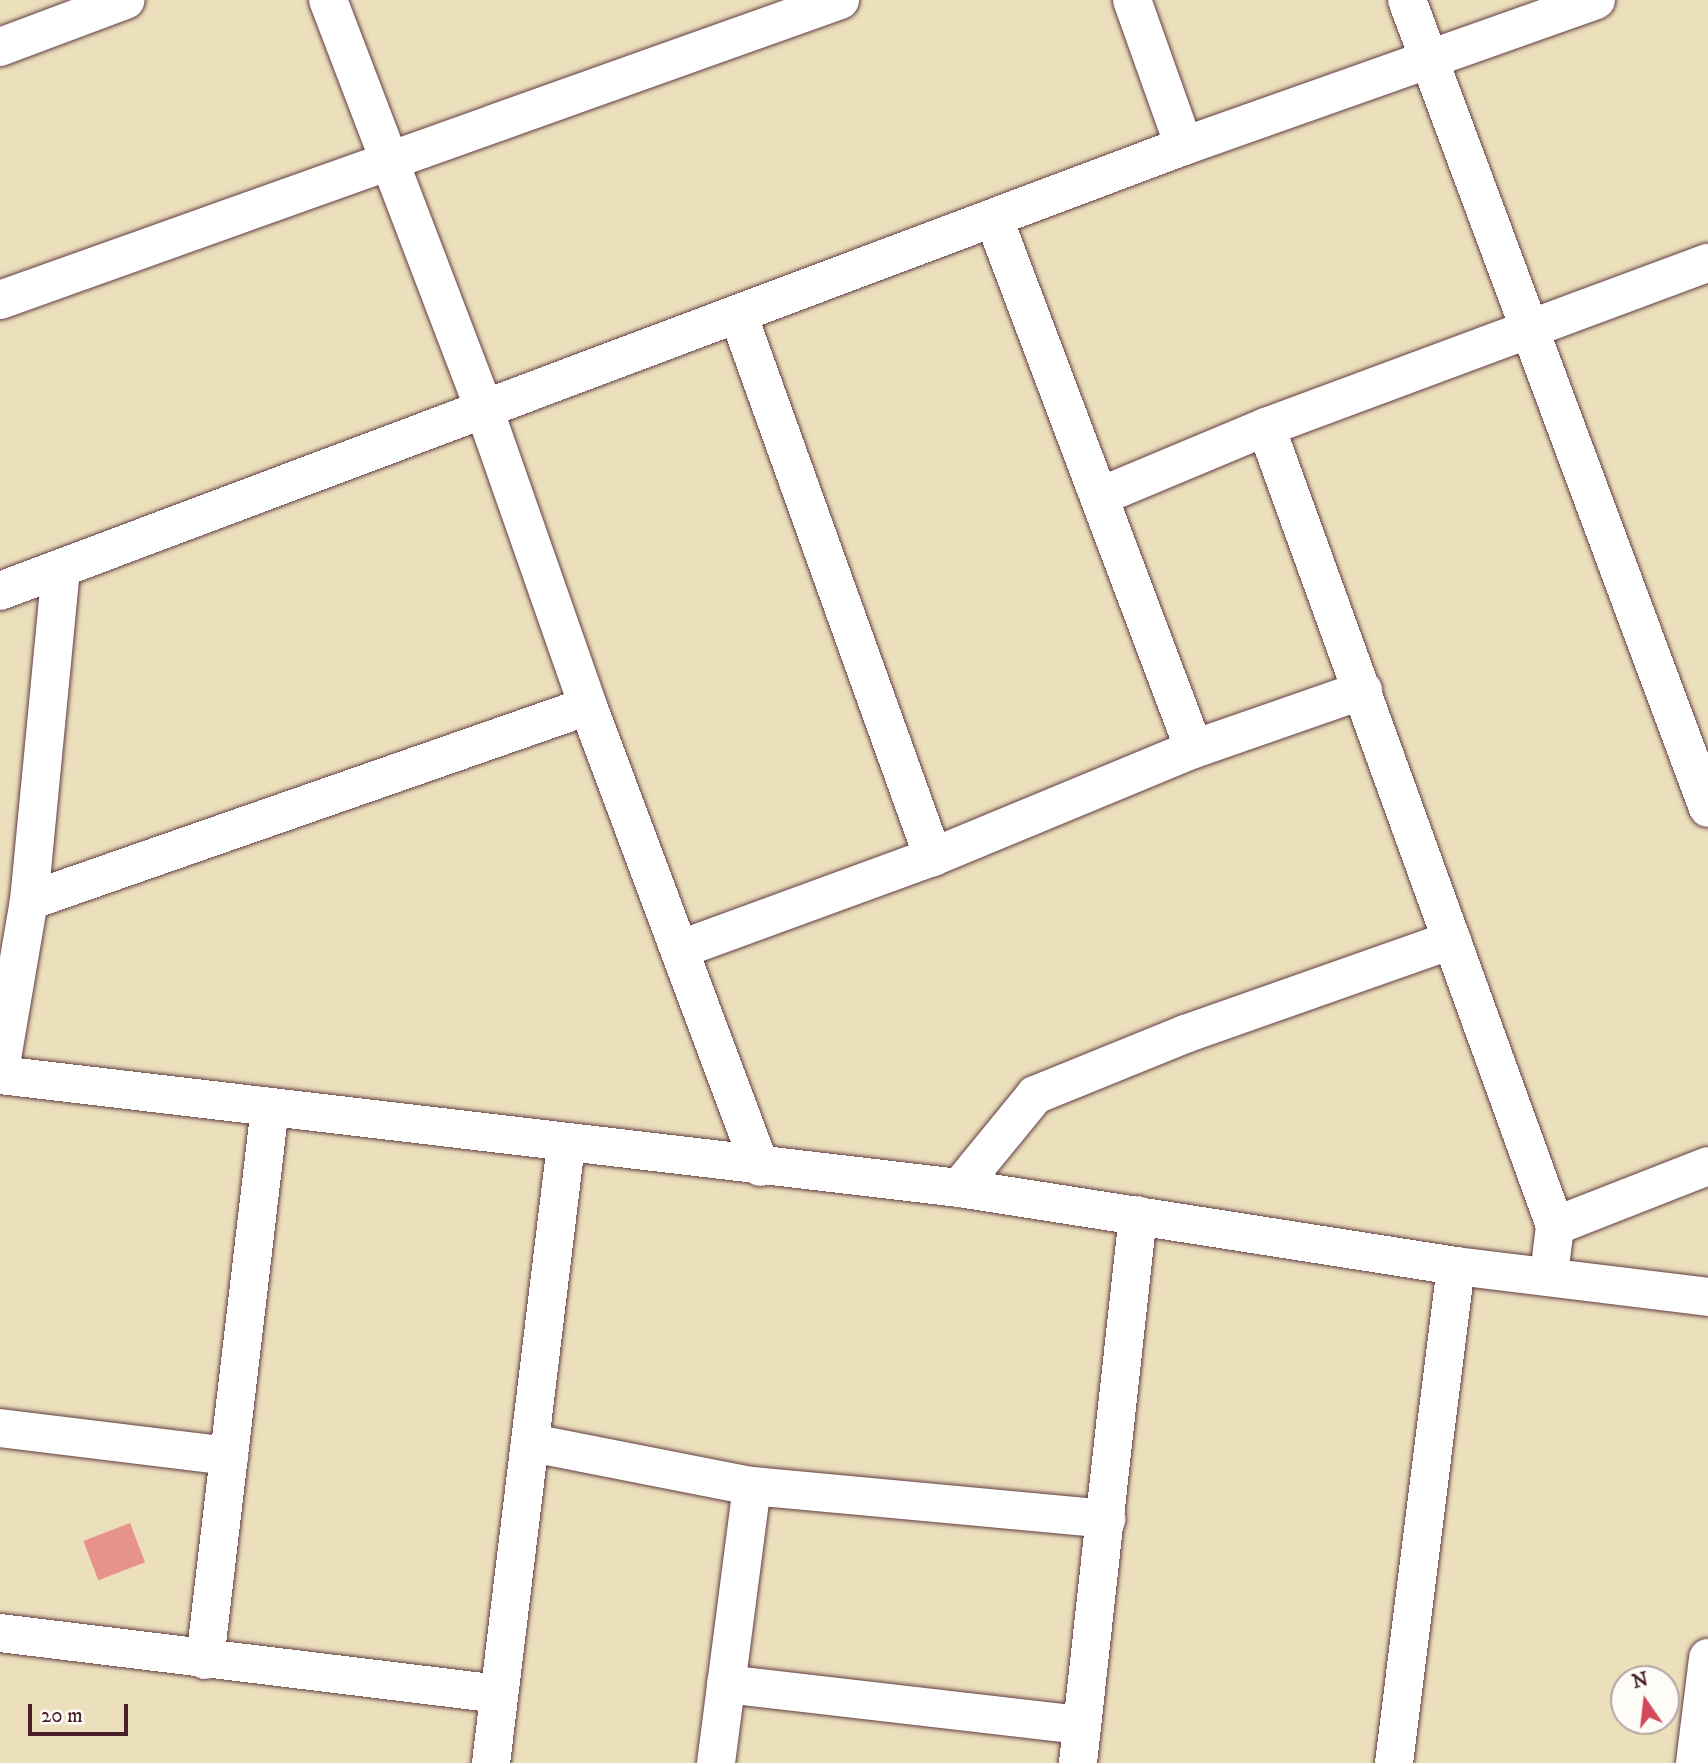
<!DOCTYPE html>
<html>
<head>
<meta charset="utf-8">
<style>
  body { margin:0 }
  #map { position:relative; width:1708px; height:1763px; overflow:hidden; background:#ebdfbc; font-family:"IM FELL DW Pica",serif }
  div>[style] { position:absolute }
  .building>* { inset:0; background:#e69389; transform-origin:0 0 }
  .roads { filter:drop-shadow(0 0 2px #623c41) drop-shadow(0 0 2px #623c41) }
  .street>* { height:38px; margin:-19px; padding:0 19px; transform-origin:19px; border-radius:19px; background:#fff }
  span { translate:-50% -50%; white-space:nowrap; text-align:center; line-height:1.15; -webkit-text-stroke:5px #fdfcf7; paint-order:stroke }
  .north { position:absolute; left:1610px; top:1665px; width:70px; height:70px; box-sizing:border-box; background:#fdfcf7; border:2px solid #b5a4a5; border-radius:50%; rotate:346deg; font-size:19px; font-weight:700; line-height:28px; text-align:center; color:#4a1f2b }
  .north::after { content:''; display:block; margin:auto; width:24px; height:32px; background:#d1495b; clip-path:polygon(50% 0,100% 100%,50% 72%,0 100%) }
  .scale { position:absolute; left:28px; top:1704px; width:100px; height:32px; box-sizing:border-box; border:4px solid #4a1f2b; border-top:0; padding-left:9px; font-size:21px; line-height:24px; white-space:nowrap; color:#4a1f2b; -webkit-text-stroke:5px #fdfcf7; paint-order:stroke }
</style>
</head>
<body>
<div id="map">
  <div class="building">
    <div style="left:130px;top:1523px;width:42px;height:50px;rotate:69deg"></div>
  </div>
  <div class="roads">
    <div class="street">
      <div style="left:328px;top:0;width:435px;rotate:69.1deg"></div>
      <div style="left:483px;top:406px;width:318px;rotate:70.7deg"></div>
      <div style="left:588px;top:706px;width:492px;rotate:69.5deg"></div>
      <div style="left:1132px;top:0;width:155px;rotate:70.4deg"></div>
      <div style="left:1407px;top:0;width:862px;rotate:69.57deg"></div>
      <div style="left:0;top:47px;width:134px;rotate:-20.5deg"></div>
      <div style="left:994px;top:219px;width:566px;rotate:69.33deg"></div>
      <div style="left:0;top:300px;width:892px;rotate:-19.65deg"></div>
      <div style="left:739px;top:317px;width:574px;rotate:70.24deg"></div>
      <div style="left:1266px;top:427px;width:850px;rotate:70.11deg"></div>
      <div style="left:1555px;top:1226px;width:49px;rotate:97deg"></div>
      <div style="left:1101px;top:496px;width:179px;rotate:-22.7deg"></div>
      <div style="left:1266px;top:427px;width:471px;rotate:-20.4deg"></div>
      <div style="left:0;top:591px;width:1265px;rotate:-20.6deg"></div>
      <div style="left:1184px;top:146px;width:437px;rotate:-19.5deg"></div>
      <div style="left:29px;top:901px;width:592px;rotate:-19.23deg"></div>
      <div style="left:681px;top:949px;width:268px;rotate:-20.1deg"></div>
      <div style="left:933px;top:857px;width:282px;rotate:-22.5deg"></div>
      <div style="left:1194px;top:749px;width:179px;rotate:-19.2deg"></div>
      <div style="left:0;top:1070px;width:171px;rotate:-80.3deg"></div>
      <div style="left:29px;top:901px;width:334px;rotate:-84.5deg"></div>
      <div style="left:0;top:1075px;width:966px;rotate:6.72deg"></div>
      <div style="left:959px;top:1188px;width:503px;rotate:8.92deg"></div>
      <div style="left:1456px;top:1266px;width:254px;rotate:7deg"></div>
      <div style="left:959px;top:1188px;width:120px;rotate:-50.7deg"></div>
      <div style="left:1035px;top:1095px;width:162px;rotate:-22.1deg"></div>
      <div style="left:1185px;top:1034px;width:283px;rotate:-19.4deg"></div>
      <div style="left:1555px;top:1226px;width:164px;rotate:-21.4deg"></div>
      <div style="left:0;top:1428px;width:231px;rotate:7deg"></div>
      <div style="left:532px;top:1443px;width:224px;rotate:11.1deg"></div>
      <div style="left:752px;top:1486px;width:356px;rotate:5.3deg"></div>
      <div style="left:0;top:1633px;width:503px;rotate:6.97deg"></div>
      <div style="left:205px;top:1660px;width:557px;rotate:-83.3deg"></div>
      <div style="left:726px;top:1684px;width:358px;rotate:6.6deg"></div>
      <div style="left:491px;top:1763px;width:624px;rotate:-83.09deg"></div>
      <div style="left:716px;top:1763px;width:279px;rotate:-82.6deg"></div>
      <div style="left:1078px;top:1763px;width:551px;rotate:-83.75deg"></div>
      <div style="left:1394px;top:1763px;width:501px;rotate:-82.89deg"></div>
      <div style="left:1695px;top:1763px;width:106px;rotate:-82.9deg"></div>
    </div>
  </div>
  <div class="north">N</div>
  <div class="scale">20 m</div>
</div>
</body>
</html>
